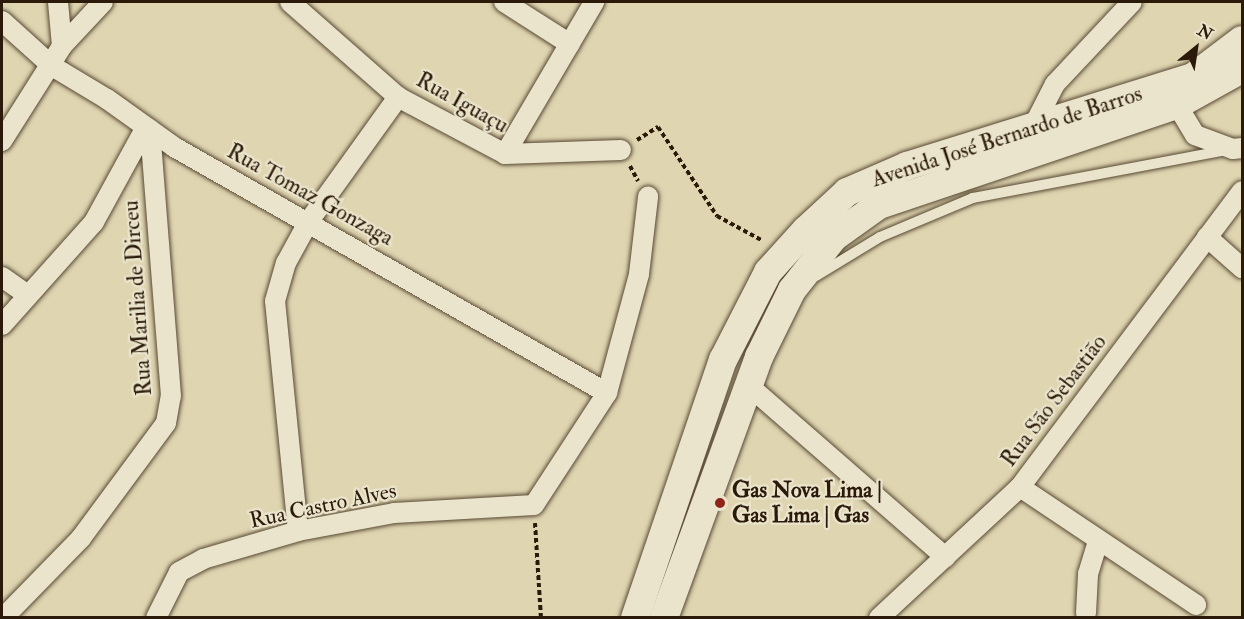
<!DOCTYPE html>
<html>
<head>
<meta charset="utf-8">
<style>
  body { margin:0 }
  #map { position:relative; width:1244px; height:619px; overflow:hidden; background:#dfd5b1; font-family:"IM FELL Double Pica",serif }
  div>[style] { position:absolute }
  .path>* { height:4px; margin-top:-2px; transform-origin:0; background:repeating-linear-gradient(90deg,#2b1a09 0 4.5px,transparent 0 7.5px) }
  .roads { filter:drop-shadow(0 0 2px #584933) drop-shadow(0 0 2px #584933) }
  .service>* { height:10px; margin:-5px; padding:0 5px; transform-origin:5px; border-radius:5px; background:#eae4cc }
  .minor>* { height:20px; margin:-10px; padding:0 10px; transform-origin:10px; border-radius:10px; background:#eae4cc }
  .secondary>* { height:28px; margin:-14px; padding:0 14px; transform-origin:14px; border-radius:14px; background:#eae4cc }
  .dots>* { width:16px; height:16px; translate:-50% -50%; box-sizing:border-box; border:3px solid #eae4cc; border-radius:50% }
  span { translate:-50% -50%; white-space:nowrap; text-align:center; line-height:1.15; -webkit-text-stroke:4.5px #eae4cc; paint-order:stroke }
  .street-label { font-size:22px; color:#2b1a09 }
  .poi-label { font-size:22px; color:#2b1a09; font-weight:700 }
  .left { translate:0 -50%; text-align:left }
  .frame { position:absolute; inset:0; border:3px solid #2b1a09; pointer-events:none }
  .north { position:absolute; left:1166px; top:18px; width:60px; height:60px; -webkit-text-stroke:4px #eae4cc; paint-order:stroke; rotate:30deg; font-size:16px; font-weight:700; line-height:24px; text-align:center; color:#2b1a09 }
  .north::after { content:''; display:block; margin:auto; width:21px; height:27px; background:#2b1a09; clip-path:polygon(50% 0,100% 100%,50% 72%,0 100%) }
</style>
</head>
<body>
<div id="map">
  <div class="path">
    <div style="left:637px;top:140px;width:25px;rotate:-32deg"></div>
    <div style="left:658px;top:127px;width:107px;rotate:56.5deg"></div>
    <div style="left:717px;top:216px;width:52px;rotate:28.5deg"></div>
    <div style="left:630px;top:166px;width:17px;rotate:62deg"></div>
    <div style="left:535px;top:523px;width:95px;rotate:86.4deg"></div>
  </div>
  <div class="roads">
    <div class="service">
      <div style="left:816px;top:276px;width:75px;rotate:-31.4deg"></div>
      <div style="left:880px;top:237px;width:101px;rotate:-22.8deg"></div>
      <div style="left:973px;top:198px;width:258px;rotate:-10.7deg"></div>
    </div>
    <div class="minor">
      <div style="left:58px;top:2px;width:44px;rotate:84.8deg"></div>
      <div style="left:290px;top:2px;width:144px;rotate:41.3deg"></div>
      <div style="left:398px;top:97px;width:121px;rotate:28deg"></div>
      <div style="left:504px;top:2px;width:78px;rotate:32.5deg"></div>
      <div style="left:2px;top:21px;width:67px;rotate:42deg"></div>
      <div style="left:52px;top:66px;width:64px;rotate:31deg"></div>
      <div style="left:107px;top:99px;width:82px;rotate:35.6deg"></div>
      <div style="left:174px;top:147px;width:498px;rotate:29.6deg"></div>
      <div style="left:1177px;top:105px;width:35px;rotate:59deg"></div>
      <div style="left:1195px;top:135px;width:40px;rotate:20.2deg"></div>
      <div style="left:1233px;top:149px;width:9px;rotate:-6deg"></div>
      <div style="left:1034px;top:125px;width:46px;rotate:-62.9deg"></div>
      <div style="left:1055px;top:84px;width:112px;rotate:-46.8deg"></div>
      <div style="left:2px;top:141px;width:112px;rotate:-57.7deg"></div>
      <div style="left:62px;top:46px;width:60px;rotate:-47deg"></div>
      <div style="left:505px;top:154px;width:176px;rotate:-59.6deg"></div>
      <div style="left:505px;top:154px;width:116px;rotate:-2deg"></div>
      <div style="left:1207px;top:237px;width:47px;rotate:41.5deg"></div>
      <div style="left:2px;top:277px;width:32px;rotate:35deg"></div>
      <div style="left:2px;top:325px;width:138px;rotate:-48.2deg"></div>
      <div style="left:94px;top:222px;width:108px;rotate:-61.3deg"></div>
      <div style="left:748px;top:385px;width:262px;rotate:41.1deg"></div>
      <div style="left:1020px;top:487px;width:212px;rotate:33.8deg"></div>
      <div style="left:298px;top:531px;width:231px;rotate:-95.7deg"></div>
      <div style="left:275px;top:301px;width:40px;rotate:-74deg"></div>
      <div style="left:286px;top:263px;width:48px;rotate:-61.3deg"></div>
      <div style="left:309px;top:221px;width:153px;rotate:-54.3deg"></div>
      <div style="left:1086px;top:613px;width:39px;rotate:-87deg"></div>
      <div style="left:1088px;top:574px;width:34px;rotate:-73deg"></div>
      <div style="left:3px;top:618px;width:112px;rotate:-45.7deg"></div>
      <div style="left:81px;top:538px;width:143px;rotate:-53.5deg"></div>
      <div style="left:166px;top:423px;width:27px;rotate:-80deg"></div>
      <div style="left:171px;top:396px;width:267px;rotate:-94.5deg"></div>
      <div style="left:156px;top:618px;width:51px;rotate:-63.4deg"></div>
      <div style="left:179px;top:572px;width:27px;rotate:-28deg"></div>
      <div style="left:203px;top:559px;width:99px;rotate:-16.4deg"></div>
      <div style="left:298px;top:531px;width:98px;rotate:-10.6deg"></div>
      <div style="left:394px;top:513px;width:140px;rotate:-3.3deg"></div>
      <div style="left:534px;top:505px;width:134px;rotate:-56.9deg"></div>
      <div style="left:607px;top:393px;width:123px;rotate:-74.9deg"></div>
      <div style="left:639px;top:274px;width:78px;rotate:-83.3deg"></div>
      <div style="left:879px;top:618px;width:192px;rotate:-42.9deg"></div>
      <div style="left:1020px;top:487px;width:370px;rotate:-53.1deg"></div>
    </div>
    <div class="secondary">
      <div style="left:635px;top:618px;width:273px;rotate:-71.2deg"></div>
      <div style="left:723px;top:360px;width:99px;rotate:-62.9deg"></div>
      <div style="left:768px;top:272px;width:57px;rotate:-47.9deg"></div>
      <div style="left:806px;top:230px;width:56px;rotate:-42.8deg"></div>
      <div style="left:847px;top:192px;width:65px;rotate:-23.4deg"></div>
      <div style="left:907px;top:166px;width:300px;rotate:-17.3deg"></div>
      <div style="left:1193px;top:77px;width:61px;rotate:-37.1deg"></div>
      <div style="left:664px;top:618px;width:278px;rotate:-70deg"></div>
      <div style="left:759px;top:357px;width:75px;rotate:-63.8deg"></div>
      <div style="left:792px;top:290px;width:68px;rotate:-51.6deg"></div>
      <div style="left:834px;top:237px;width:55px;rotate:-35.4deg"></div>
      <div style="left:879px;top:205px;width:314px;rotate:-18.6deg"></div>
      <div style="left:1177px;top:105px;width:74px;rotate:-29deg"></div>
    </div>
  </div>
  <div class="dots">
    <div style="left:720px;top:503px;background:#8f2418"></div>
  </div>
  <div class="street-label">
    <span style="left:462px;top:103px;rotate:29deg">Rua Iguaçu</span>
    <span style="left:1007px;top:137px;rotate:-18deg">Avenida José Bernardo de Barros</span>
    <span style="left:310px;top:195px;rotate:29deg">Rua Tomaz Gonzaga</span>
    <span style="left:138px;top:298px;rotate:-94deg">Rua Marilia de Dirceu</span>
    <span style="left:1054px;top:401px;rotate:-53deg">Rua São Sebastião</span>
    <span style="left:323px;top:506px;rotate:-12deg">Rua Castro Alves</span>
  </div>
  <div class="poi-label">
    <span class="left" style="left:732px;top:503px">Gas Nova Lima |<br>Gas Lima | Gas</span>
  </div>
  <div class="frame"></div>
  <div class="north">N</div>
</div>
</body>
</html>
